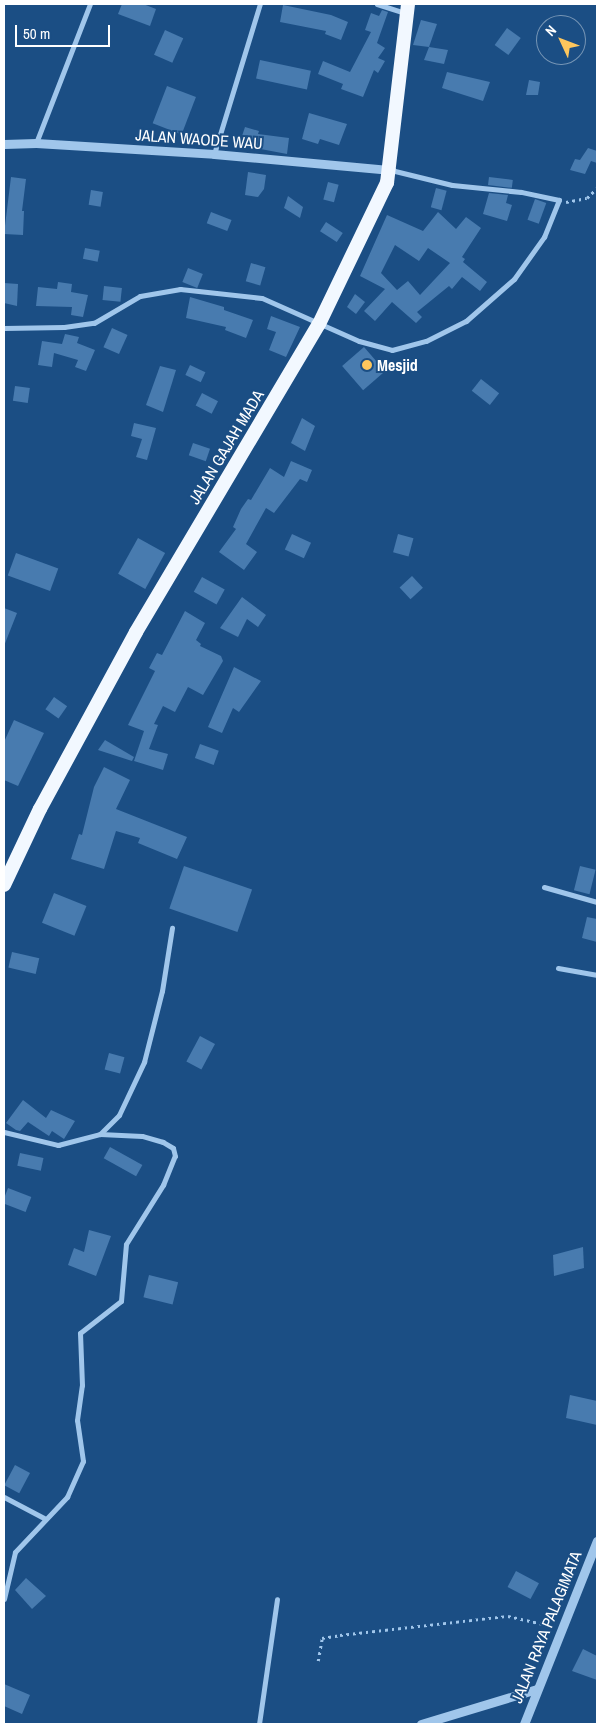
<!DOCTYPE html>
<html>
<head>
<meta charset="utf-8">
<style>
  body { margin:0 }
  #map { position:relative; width:601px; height:1728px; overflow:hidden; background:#1b4e84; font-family:"Archivo Narrow",sans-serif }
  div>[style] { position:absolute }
  .building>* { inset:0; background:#487baf; transform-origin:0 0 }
  .path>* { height:2.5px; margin-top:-1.25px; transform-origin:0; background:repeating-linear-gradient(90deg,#a0c6eb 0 2.5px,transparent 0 6.5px) }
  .minor>* { height:5px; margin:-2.5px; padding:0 2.5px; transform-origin:2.5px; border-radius:2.5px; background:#a0c6eb }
  .tertiary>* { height:9px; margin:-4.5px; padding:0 4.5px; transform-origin:4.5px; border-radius:4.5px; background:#a0c6eb }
  .trunk>* { height:14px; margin:-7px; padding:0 7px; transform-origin:7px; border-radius:7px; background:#f2f8ff }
  .dots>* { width:14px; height:14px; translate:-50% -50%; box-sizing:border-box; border:2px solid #1b4e84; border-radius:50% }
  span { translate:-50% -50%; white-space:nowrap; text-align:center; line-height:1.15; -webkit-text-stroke:4px #1b4e84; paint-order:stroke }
  .street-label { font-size:16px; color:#fff }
  .poi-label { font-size:16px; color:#fff; font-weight:700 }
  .left { translate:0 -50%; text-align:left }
  .frame { position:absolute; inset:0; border:5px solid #fff; pointer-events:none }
  .north { position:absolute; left:536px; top:15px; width:50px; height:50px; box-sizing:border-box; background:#1b4e84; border:1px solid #7695b5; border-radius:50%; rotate:313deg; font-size:14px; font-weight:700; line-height:20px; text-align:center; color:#fff }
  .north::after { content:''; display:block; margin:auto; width:18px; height:22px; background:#fdc65d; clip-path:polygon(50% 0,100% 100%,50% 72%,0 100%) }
  .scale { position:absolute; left:15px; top:25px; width:95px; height:22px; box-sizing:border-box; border:2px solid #fff; border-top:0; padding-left:6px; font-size:15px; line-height:18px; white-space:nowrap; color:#fff; -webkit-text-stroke:4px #1b4e84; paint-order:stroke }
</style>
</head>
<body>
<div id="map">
  <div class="building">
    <div style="clip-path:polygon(122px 4px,143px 4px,156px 9px,150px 26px,118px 14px)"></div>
    <div style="clip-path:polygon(283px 5px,331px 15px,348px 22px,341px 40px,325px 34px,326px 31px,280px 22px)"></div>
    <div style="clip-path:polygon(382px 10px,388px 12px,377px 43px,385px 48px,378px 58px,385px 61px,378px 73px,374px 70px,363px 97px,341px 89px,343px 84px,318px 74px,323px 61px,350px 72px,371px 32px,365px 30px,371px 13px,379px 16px)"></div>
    <div style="clip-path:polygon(421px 20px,437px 24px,429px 47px,413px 45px)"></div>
    <div style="left:507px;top:28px;width:17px;height:21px;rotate:36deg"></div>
    <div style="left:165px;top:30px;width:20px;height:27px;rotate:24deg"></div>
    <div style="clip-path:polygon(429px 47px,448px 50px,444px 64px,424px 60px)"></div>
    <div style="left:260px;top:60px;width:52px;height:19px;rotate:12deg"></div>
    <div style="clip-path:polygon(447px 72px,490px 82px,483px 101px,442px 88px)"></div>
    <div style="clip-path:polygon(529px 80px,540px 82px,538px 95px,526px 95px)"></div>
    <div style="left:167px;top:86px;width:31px;height:40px;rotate:21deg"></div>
    <div style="clip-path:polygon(309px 113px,347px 124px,339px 145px,320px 139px,318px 144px,302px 139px)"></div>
    <div style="clip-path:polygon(245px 127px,259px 131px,258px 134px,289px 138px,287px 154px,239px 145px)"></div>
    <div style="clip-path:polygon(588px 148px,597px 151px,597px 163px,591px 161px,585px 174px,570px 170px,575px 159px,580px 160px)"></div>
    <div style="clip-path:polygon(248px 172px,266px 175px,264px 189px,258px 197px,245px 195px)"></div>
    <div style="clip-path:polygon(11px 177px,26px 179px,22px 211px,24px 211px,23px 235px,4px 234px)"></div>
    <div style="left:489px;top:177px;width:24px;height:8px;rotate:7deg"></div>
    <div style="left:328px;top:182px;width:11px;height:18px;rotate:15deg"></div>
    <div style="left:436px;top:188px;width:11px;height:20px;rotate:15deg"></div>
    <div style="left:91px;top:190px;width:12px;height:15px;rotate:9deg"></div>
    <div style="clip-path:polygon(489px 193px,508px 195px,506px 203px,512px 205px,507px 221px,483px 214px)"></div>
    <div style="clip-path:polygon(288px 196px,303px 207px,300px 218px,284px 208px)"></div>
    <div style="left:535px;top:199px;width:12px;height:22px;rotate:20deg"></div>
    <div style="left:211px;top:212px;width:22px;height:12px;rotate:21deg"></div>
    <div style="clip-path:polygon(evenodd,438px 212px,456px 229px,466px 217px,481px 228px,462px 257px,465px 259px,463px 262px,487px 282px,480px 291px,462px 277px,452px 289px,449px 286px,417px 312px,422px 317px,416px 323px,392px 302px,375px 321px,364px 311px,385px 289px,360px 276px,387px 215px,423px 231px,438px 212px,395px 245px,419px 261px,428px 248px,450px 263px,420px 295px,408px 281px,397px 290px,381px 273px,395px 245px)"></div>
    <div style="left:326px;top:222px;width:20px;height:11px;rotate:33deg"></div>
    <div style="left:85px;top:248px;width:15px;height:11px;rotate:11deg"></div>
    <div style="left:251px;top:263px;width:15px;height:19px;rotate:16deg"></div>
    <div style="left:188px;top:268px;width:16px;height:15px;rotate:22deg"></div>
    <div style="clip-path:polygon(58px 282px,72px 284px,71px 292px,88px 295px,83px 317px,71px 315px,72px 307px,36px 306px,38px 287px,57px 289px)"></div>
    <div style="clip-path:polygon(4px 283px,18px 284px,17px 306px,4px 303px)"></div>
    <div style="left:104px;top:286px;width:18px;height:14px;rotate:6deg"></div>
    <div style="clip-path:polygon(355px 294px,365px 302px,356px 314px,347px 307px)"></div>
    <div style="clip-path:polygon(190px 297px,224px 307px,224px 310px,253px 320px,246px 338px,225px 330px,226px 327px,186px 318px)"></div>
    <div style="clip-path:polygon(271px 316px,300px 327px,286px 357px,269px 350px,276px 332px,267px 329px)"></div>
    <div style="left:112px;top:328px;width:17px;height:21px;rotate:24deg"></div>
    <div style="clip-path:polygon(65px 334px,79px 337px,77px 343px,95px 350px,86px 371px,75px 367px,78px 360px,54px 353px,52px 367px,38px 365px,42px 341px,62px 344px)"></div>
    <div style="left:364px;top:347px;width:32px;height:29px;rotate:49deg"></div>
    <div style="left:190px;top:365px;width:17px;height:11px;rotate:25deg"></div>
    <div style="clip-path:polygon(160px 366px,176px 370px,163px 412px,146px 405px)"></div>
    <div style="left:481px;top:379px;width:23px;height:15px;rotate:38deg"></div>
    <div style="left:15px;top:386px;width:15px;height:15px;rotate:8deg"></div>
    <div style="left:202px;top:393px;width:18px;height:14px;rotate:27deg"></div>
    <div style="clip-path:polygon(302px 418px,315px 426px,305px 451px,291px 443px)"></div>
    <div style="clip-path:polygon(134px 423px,156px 428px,147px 460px,136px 457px,142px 439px,131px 436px)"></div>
    <div style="left:193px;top:443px;width:18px;height:13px;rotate:19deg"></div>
    <div style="clip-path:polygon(291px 461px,312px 470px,307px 482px,300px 479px,274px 513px,266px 508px,246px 544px,257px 552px,244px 570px,219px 552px,236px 529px,233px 527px,241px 509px,248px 499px,251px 500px,270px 468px,284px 477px)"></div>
    <div style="left:292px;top:534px;width:21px;height:17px;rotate:25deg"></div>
    <div style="left:398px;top:534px;width:16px;height:19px;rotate:15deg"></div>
    <div style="left:138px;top:538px;width:31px;height:41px;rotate:29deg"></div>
    <div style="left:16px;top:553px;width:45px;height:24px;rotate:20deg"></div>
    <div style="left:412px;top:576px;width:16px;height:17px;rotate:47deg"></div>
    <div style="left:202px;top:577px;width:26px;height:17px;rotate:29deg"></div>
    <div style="clip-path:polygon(242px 597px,266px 615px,258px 627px,247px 619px,238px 637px,220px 628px)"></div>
    <div style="clip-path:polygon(4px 608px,17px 613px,4px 646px)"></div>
    <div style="clip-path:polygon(185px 611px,205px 623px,196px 640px,201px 644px,200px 646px,221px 656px,223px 661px,203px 695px,188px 687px,175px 712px,163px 706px,154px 724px,158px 725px,149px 749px,168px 754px,163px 770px,134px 761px,144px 731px,128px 725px,155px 671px,149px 668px,157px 653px,162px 655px)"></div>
    <div style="clip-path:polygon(234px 667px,261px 681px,239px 712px,233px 708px,222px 733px,208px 727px)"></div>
    <div style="left:54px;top:697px;width:16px;height:15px;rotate:35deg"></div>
    <div style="clip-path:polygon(14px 720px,44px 733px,18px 786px,4px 780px,4px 742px)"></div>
    <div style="clip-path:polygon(105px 740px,134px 757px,132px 761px,98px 750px)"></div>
    <div style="left:200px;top:744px;width:20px;height:15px;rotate:20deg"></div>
    <div style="clip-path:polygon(104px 767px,130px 780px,116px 809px,187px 837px,177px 859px,138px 843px,140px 838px,116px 831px,104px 869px,71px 859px,79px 834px,82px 835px,94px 787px)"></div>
    <div style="left:184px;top:866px;width:72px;height:45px;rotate:19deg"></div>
    <div style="left:580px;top:866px;width:16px;height:25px;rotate:14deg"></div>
    <div style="left:54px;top:893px;width:35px;height:32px;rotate:22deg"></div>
    <div style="clip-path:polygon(587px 917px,597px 919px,597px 942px,582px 938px)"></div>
    <div style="left:12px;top:952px;width:28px;height:16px;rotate:13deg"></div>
    <div style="left:200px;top:1036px;width:17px;height:29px;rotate:28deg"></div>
    <div style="left:109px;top:1053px;width:16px;height:17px;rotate:15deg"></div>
    <div style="clip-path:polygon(23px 1100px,46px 1118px,51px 1110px,75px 1121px,64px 1139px,52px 1131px,49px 1136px,28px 1122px,20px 1131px,16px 1130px,6px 1123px)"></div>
    <div style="left:110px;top:1147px;width:37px;height:13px;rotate:29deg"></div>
    <div style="left:20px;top:1153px;width:24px;height:13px;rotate:12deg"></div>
    <div style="left:8px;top:1188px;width:25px;height:16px;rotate:21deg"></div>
    <div style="clip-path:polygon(89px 1230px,111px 1236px,96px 1276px,68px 1265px,74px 1248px,84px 1252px)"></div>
    <div style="clip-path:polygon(583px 1247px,584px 1268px,554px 1276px,553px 1255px)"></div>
    <div style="left:149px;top:1275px;width:30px;height:23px;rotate:14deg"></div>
    <div style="clip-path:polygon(570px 1395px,597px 1401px,597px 1425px,566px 1418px)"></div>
    <div style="left:15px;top:1465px;width:17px;height:23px;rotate:28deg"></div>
    <div style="left:516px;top:1571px;width:26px;height:18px;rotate:28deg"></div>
    <div style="clip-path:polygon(26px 1578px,46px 1596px,32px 1609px,15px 1590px)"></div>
    <div style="clip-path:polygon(583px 1649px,597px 1656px,597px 1680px,572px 1671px)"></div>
    <div style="clip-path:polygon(4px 1684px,30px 1695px,22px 1714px,4px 1706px)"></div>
  </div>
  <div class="path">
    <div style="left:566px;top:202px;width:21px;rotate:-11deg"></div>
    <div style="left:587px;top:198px;width:14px;rotate:-45deg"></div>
    <div style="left:318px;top:1661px;width:23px;rotate:-80deg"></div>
    <div style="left:322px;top:1638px;width:18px;rotate:-9deg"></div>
    <div style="left:340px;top:1635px;width:169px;rotate:-6.5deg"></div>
    <div style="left:508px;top:1616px;width:45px;rotate:12.8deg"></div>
  </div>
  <div class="minor">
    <div style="left:377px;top:4px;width:29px;rotate:18deg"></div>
    <div style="left:36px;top:143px;width:149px;rotate:-68.8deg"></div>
    <div style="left:214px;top:154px;width:157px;rotate:-73deg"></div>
    <div style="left:4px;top:328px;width:60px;rotate:-1deg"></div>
    <div style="left:64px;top:327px;width:30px;rotate:-8deg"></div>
    <div style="left:94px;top:323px;width:53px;rotate:-30.4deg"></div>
    <div style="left:140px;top:296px;width:41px;rotate:-9.9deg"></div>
    <div style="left:180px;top:289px;width:82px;rotate:6.3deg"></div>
    <div style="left:262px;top:298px;width:106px;rotate:23.9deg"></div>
    <div style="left:359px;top:341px;width:34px;rotate:15deg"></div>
    <div style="left:392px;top:350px;width:35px;rotate:-15deg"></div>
    <div style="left:426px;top:341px;width:45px;rotate:-26.6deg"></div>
    <div style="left:466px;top:321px;width:64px;rotate:-41.2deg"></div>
    <div style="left:514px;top:279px;width:52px;rotate:-54.5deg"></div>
    <div style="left:544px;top:237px;width:40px;rotate:-68deg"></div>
    <div style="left:559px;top:200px;width:39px;rotate:-168deg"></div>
    <div style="left:521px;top:192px;width:69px;rotate:-174.2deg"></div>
    <div style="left:452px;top:185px;width:63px;rotate:-166.2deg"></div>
    <div style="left:544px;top:887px;width:55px;rotate:15.8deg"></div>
    <div style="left:558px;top:968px;width:40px;rotate:10deg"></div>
    <div style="left:4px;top:1132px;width:56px;rotate:13.5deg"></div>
    <div style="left:58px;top:1145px;width:43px;rotate:-14.7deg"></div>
    <div style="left:100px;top:1134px;width:27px;rotate:-45deg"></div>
    <div style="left:119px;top:1115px;width:59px;rotate:-64.7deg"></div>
    <div style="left:144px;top:1062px;width:73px;rotate:-75.8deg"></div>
    <div style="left:162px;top:991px;width:64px;rotate:-81deg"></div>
    <div style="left:4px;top:1497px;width:45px;rotate:27.7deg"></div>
    <div style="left:4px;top:1599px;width:48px;rotate:-76.8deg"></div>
    <div style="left:15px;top:1552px;width:76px;rotate:-46.6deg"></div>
    <div style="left:67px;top:1497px;width:39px;rotate:-66deg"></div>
    <div style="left:83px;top:1461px;width:41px;rotate:-98.3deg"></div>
    <div style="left:77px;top:1420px;width:35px;rotate:-82deg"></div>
    <div style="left:82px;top:1385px;width:52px;rotate:-92.2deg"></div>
    <div style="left:80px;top:1333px;width:52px;rotate:-38deg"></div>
    <div style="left:121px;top:1301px;width:57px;rotate:-85deg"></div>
    <div style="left:126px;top:1244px;width:70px;rotate:-57.9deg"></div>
    <div style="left:163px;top:1185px;width:31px;rotate:-68deg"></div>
    <div style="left:175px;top:1156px;width:8px;rotate:-104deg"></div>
    <div style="left:173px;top:1148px;width:12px;rotate:-149deg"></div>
    <div style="left:163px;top:1142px;width:22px;rotate:-164deg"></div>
    <div style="left:142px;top:1136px;width:42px;rotate:-177.3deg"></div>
    <div style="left:259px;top:1724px;width:126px;rotate:-81.8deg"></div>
  </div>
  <div class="tertiary">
    <div style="left:4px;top:144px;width:32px;rotate:-2deg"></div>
    <div style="left:36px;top:143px;width:178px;rotate:3.5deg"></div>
    <div style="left:214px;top:154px;width:178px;rotate:5.2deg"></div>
    <div style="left:421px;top:1724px;width:121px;rotate:-16.8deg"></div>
    <div style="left:524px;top:1724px;width:197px;rotate:-68.3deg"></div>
  </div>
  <div class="trunk">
    <div style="left:4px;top:885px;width:84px;rotate:-64.7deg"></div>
    <div style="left:40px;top:809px;width:201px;rotate:-61.5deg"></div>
    <div style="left:136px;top:632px;width:358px;rotate:-59.3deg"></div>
    <div style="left:319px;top:324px;width:157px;rotate:-64.3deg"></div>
    <div style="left:387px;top:183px;width:180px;rotate:-83.3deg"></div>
  </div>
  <div class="dots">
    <div style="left:367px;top:365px;background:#fdc65d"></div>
  </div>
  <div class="street-label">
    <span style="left:199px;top:139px;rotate:4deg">JALAN WAODE WAU</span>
    <span style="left:226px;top:447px;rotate:-59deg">JALAN GAJAH MADA</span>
    <span style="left:546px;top:1627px;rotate:-68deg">JALAN RAYA PALAGIMATA</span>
  </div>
  <div class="poi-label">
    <span class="left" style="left:377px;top:365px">Mesjid</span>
  </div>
  <div class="frame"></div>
  <div class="north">N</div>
  <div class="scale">50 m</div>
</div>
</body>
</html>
